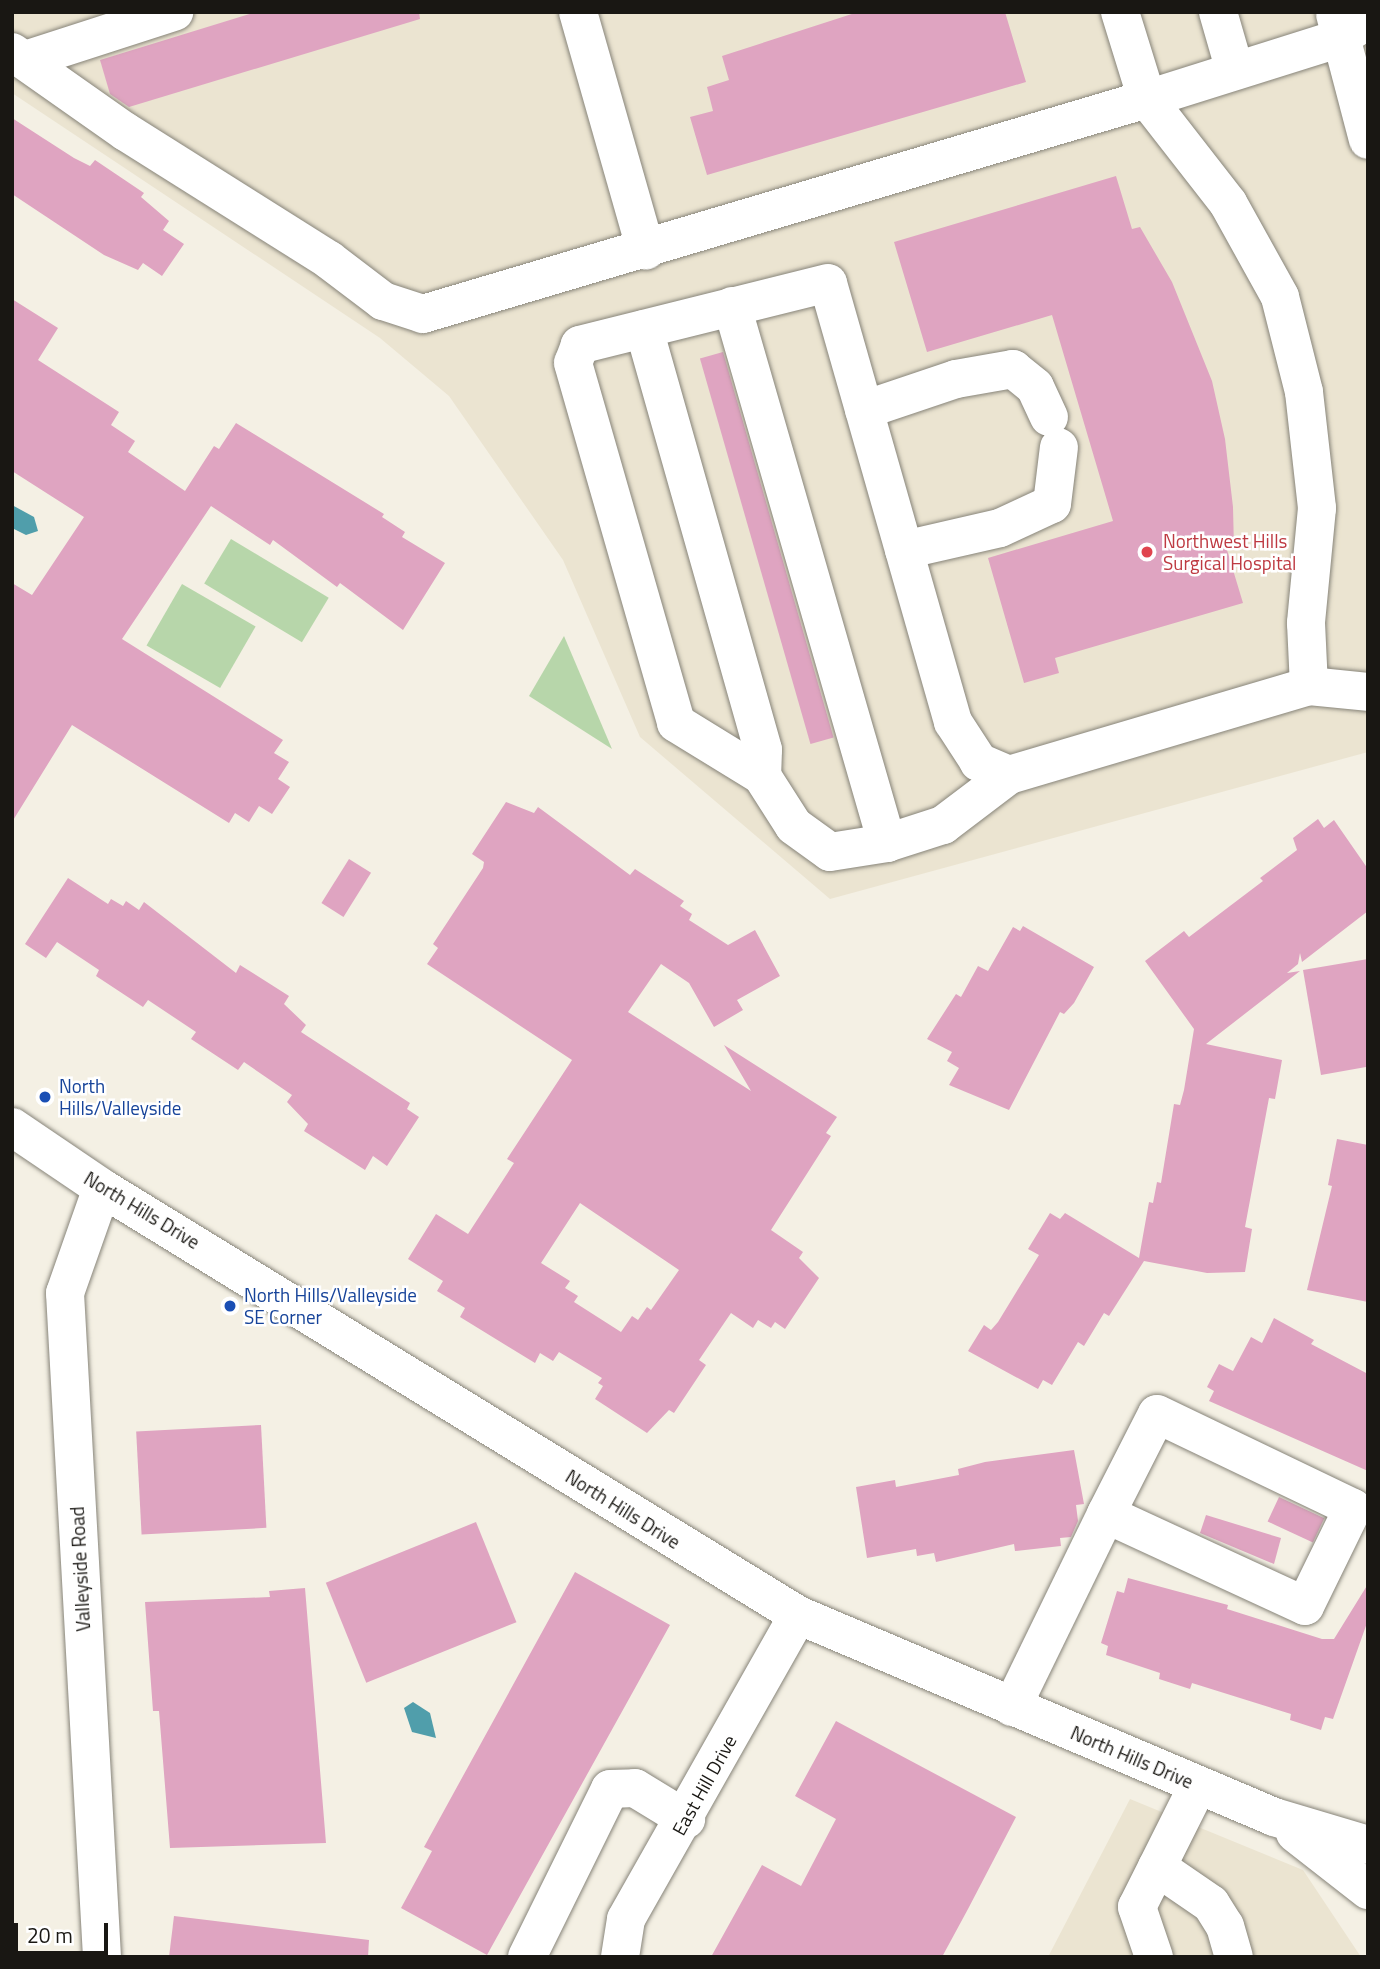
<!DOCTYPE html>
<html>
<head>
<meta charset="utf-8">
<style>
  body { margin:0 }
  #map { position:relative; width:1380px; height:1969px; overflow:hidden; background:#f4f0e4; font-family:"Titillium Web",sans-serif }
  div>[style] { position:absolute }
  .built>* { inset:0; background:#ebe4d1 }
  .green>* { inset:0; background:#b7d6aa; transform-origin:0 0 }
  .water>* { inset:0; background:#509eab }
  .building>* { inset:0; background:#dfa4c1; transform-origin:0 0 }
  .roads { filter:drop-shadow(0 0 2px #878479) drop-shadow(0 0 2px #878479) }
  .minor>* { height:38px; margin:-19px; padding:0 19px; transform-origin:19px; border-radius:19px; background:#fff }
  .dots>* { width:19px; height:19px; translate:-50% -50%; box-sizing:border-box; border:4px solid #fff; border-radius:50% }
  span { translate:-50% -50%; white-space:nowrap; text-align:center; line-height:1.15; -webkit-text-stroke:5px #fff; paint-order:stroke }
  .health-label { font-size:19px; color:#be3a42 }
  .left { translate:0 -50%; text-align:left }
  .transit-label { font-size:19px; color:#164399 }
  .street-label { font-size:19px; color:#191713 }
  .frame { position:absolute; inset:0; border:14px solid #191713; pointer-events:none }
  .scale { position:absolute; left:14px; top:1923px; width:94px; height:32px; box-sizing:border-box; border:4px solid #191713; border-top:0; padding-left:9px; font-size:21px; line-height:24px; white-space:nowrap; color:#191713; -webkit-text-stroke:5px #fff; paint-order:stroke }
</style>
</head>
<body>
<div id="map">
  <div class="built">
    <div style="clip-path:polygon(12px 12px,1368px 12px,1368px 752px,830px 899px,640px 737px,563px 560px,449px 396px,380px 338px,12px 93px)"></div>
    <div style="clip-path:polygon(1130px 1799px,1303px 1870px,1361px 1957px,1048px 1957px)"></div>
  </div>
  <div class="green">
    <div style="left:231px;top:539px;width:114px;height:52px;rotate:31deg"></div>
    <div style="left:182px;top:584px;width:85px;height:71px;rotate:30deg"></div>
    <div style="clip-path:polygon(564px 636px,612px 749px,529px 696px)"></div>
  </div>
  <div class="water">
    <div style="clip-path:polygon(12px 505px,34px 517px,38px 531px,26px 535px,12px 528px)"></div>
    <div style="clip-path:polygon(413px 1702px,430px 1713px,436px 1738px,412px 1732px,404px 1708px)"></div>
  </div>
  <div class="building">
    <div style="clip-path:polygon(256px 12px,419px 12px,420px 19px,129px 107px,110px 94px,100px 60px)"></div>
    <div style="clip-path:polygon(858px 12px,1005px 12px,1026px 82px,707px 175px,690px 117px,713px 111px,707px 87px,729px 80px,722px 56px)"></div>
    <div style="clip-path:polygon(12px 118px,74px 158px,90px 166px,95px 160px,144px 193px,141px 197px,169px 221px,163px 230px,184px 244px,162px 276px,143px 263px,138px 270px,104px 255px,12px 194px)"></div>
    <div style="clip-path:polygon(1116px 176px,1132px 229px,1140px 227px,1172px 282px,1212px 381px,1225px 439px,1233px 507px,1234px 548px,1227px 550px,1243px 603px,1055px 658px,1059px 673px,1024px 683px,988px 558px,1113px 521px,1052px 315px,927px 352px,894px 242px)"></div>
    <div style="clip-path:polygon(12px 299px,58px 328px,38px 360px,119px 412px,111px 425px,135px 441px,128px 452px,185px 491px,214px 446px,219px 449px,236px 423px,384px 514px,382px 517px,405px 532px,402px 537px,445px 563px,403px 630px,340px 583px,337px 587px,273px 540px,270px 545px,211px 506px,122px 639px,283px 740px,274px 753px,289px 762px,278px 779px,290px 787px,272px 814px,259px 806px,249px 822px,235px 813px,229px 823px,72px 725px,12px 822px,12px 583px,32px 595px,84px 517px,12px 471px)"></div>
    <div style="left:723px;top:352px;width:401px;height:24px;rotate:74deg"></div>
    <div style="clip-path:polygon(evenodd,506px 802px,534px 813px,538px 807px,630px 875px,635px 869px,684px 901px,680px 906px,692px 914px,689px 920px,728px 945px,755px 930px,780px 976px,737px 1000px,743px 1010px,714px 1027px,689px 983px,661px 964px,628px 1012px,751px 1091px,724px 1045px,837px 1117px,826px 1133px,831px 1136px,771px 1230px,803px 1252px,799px 1258px,819px 1278px,785px 1329px,775px 1322px,771px 1328px,758px 1320px,753px 1328px,731px 1313px,699px 1360px,706px 1365px,674px 1413px,669px 1410px,647px 1433px,595px 1399px,603px 1386px,598px 1383px,602px 1378px,559px 1352px,553px 1361px,540px 1353px,535px 1363px,460px 1317px,465px 1308px,437px 1291px,443px 1281px,408px 1259px,436px 1214px,468px 1234px,514px 1163px,507px 1159px,572px 1060px,427px 964px,438px 948px,433px 944px,483px 868px,484px 862px,472px 854px,506px 802px,580px 1203px,679px 1270px,651px 1310px,647px 1307px,638px 1320px,632px 1316px,621px 1332px,574px 1302px,578px 1296px,565px 1288px,570px 1281px,541px 1263px,580px 1203px)"></div>
    <div style="clip-path:polygon(1318px 819px,1324px 828px,1334px 820px,1368px 869px,1368px 911px,1302px 962px,1300px 953px,1298px 964px,1287px 973px,1300px 971px,1206px 1044px,1282px 1060px,1275px 1099px,1269px 1098px,1245px 1227px,1252px 1229px,1245px 1272px,1207px 1273px,1144px 1261px,1109px 1316px,1104px 1313px,1084px 1346px,1078px 1342px,1052px 1385px,1043px 1380px,1038px 1389px,968px 1351px,984px 1325px,991px 1330px,998px 1322px,1039px 1255px,1028px 1249px,1050px 1213px,1060px 1219px,1065px 1213px,1139px 1258px,1149px 1202px,1153px 1203px,1157px 1182px,1161px 1183px,1174px 1104px,1180px 1105px,1184px 1090px,1194px 1029px,1145px 961px,1184px 931px,1189px 937px,1263px 881px,1260px 878px,1297px 850px,1293px 838px)"></div>
    <div style="left:349px;top:859px;width:26px;height:52px;rotate:32deg"></div>
    <div style="clip-path:polygon(68px 878px,108px 904px,111px 899px,123px 906px,126px 901px,139px 910px,144px 902px,236px 973px,240px 965px,289px 996px,284px 1004px,306px 1025px,301px 1032px,410px 1103px,407px 1109px,419px 1117px,387px 1166px,373px 1156px,365px 1170px,304px 1131px,308px 1124px,287px 1102px,292px 1095px,244px 1062px,238px 1070px,191px 1039px,196px 1032px,148px 1000px,143px 1007px,96px 976px,99px 970px,57px 942px,46px 958px,25px 944px)"></div>
    <div style="clip-path:polygon(1023px 926px,1094px 967px,1074px 1003px,1064px 1014px,1060px 1012px,1009px 1110px,949px 1085px,959px 1068px,947px 1061px,952px 1052px,927px 1039px,956px 994px,961px 997px,978px 966px,988px 971px,1013px 927px,1020px 931px)"></div>
    <div style="clip-path:polygon(1368px 959px,1366px 1067px,1321px 1075px,1303px 970px)"></div>
    <div style="clip-path:polygon(1337px 1139px,1368px 1145px,1368px 1302px,1307px 1290px,1332px 1186px,1328px 1185px)"></div>
    <div style="clip-path:polygon(1274px 1318px,1314px 1340px,1311px 1344px,1368px 1374px,1368px 1471px,1209px 1401px,1214px 1391px,1207px 1387px,1219px 1364px,1233px 1371px,1251px 1337px,1262px 1343px)"></div>
    <div style="left:261px;top:1425px;width:103px;height:125px;rotate:87deg"></div>
    <div style="clip-path:polygon(1074px 1450px,1084px 1504px,1076px 1505px,1078px 1521px,1071px 1537px,1060px 1538px,1061px 1546px,1015px 1551px,1014px 1544px,936px 1562px,934px 1553px,917px 1556px,916px 1549px,867px 1558px,856px 1487px,895px 1480px,896px 1487px,959px 1475px,958px 1469px,985px 1462px)"></div>
    <div style="left:1279px;top:1497px;width:50px;height:27px;rotate:25deg"></div>
    <div style="clip-path:polygon(1206px 1515px,1281px 1538px,1274px 1564px,1200px 1533px)"></div>
    <div style="left:476px;top:1522px;width:108px;height:162px;rotate:68deg"></div>
    <div style="clip-path:polygon(575px 1572px,670px 1625px,487px 1955px,401px 1908px,432px 1851px,424px 1847px)"></div>
    <div style="clip-path:polygon(1128px 1578px,1228px 1605px,1227px 1609px,1322px 1639px,1334px 1639px,1368px 1584px,1368px 1620px,1333px 1719px,1325px 1717px,1321px 1730px,1290px 1720px,1291px 1714px,1192px 1683px,1190px 1689px,1159px 1679px,1160px 1673px,1106px 1655px,1108px 1646px,1101px 1643px,1117px 1591px,1124px 1593px)"></div>
    <div style="clip-path:polygon(305px 1588px,326px 1843px,170px 1848px,159px 1711px,153px 1711px,145px 1602px,270px 1597px,269px 1591px)"></div>
    <div style="clip-path:polygon(836px 1721px,1016px 1817px,968px 1909px,942px 1957px,711px 1957px,762px 1865px,801px 1886px,836px 1819px,795px 1796px)"></div>
    <div style="clip-path:polygon(174px 1916px,369px 1940px,368px 1957px,169px 1957px)"></div>
  </div>
  <div class="roads">
    <div class="minor">
      <div style="left:578px;top:12px;width:248px;rotate:74.1deg"></div>
      <div style="left:1120px;top:12px;width:91px;rotate:72.8deg"></div>
      <div style="left:1147px;top:99px;width:132px;rotate:52.1deg"></div>
      <div style="left:1228px;top:203px;width:107px;rotate:61deg"></div>
      <div style="left:1280px;top:297px;width:98px;rotate:75.8deg"></div>
      <div style="left:1304px;top:392px;width:117px;rotate:83.6deg"></div>
      <div style="left:1317px;top:508px;width:116px;rotate:95.5deg"></div>
      <div style="left:1306px;top:623px;width:63px;rotate:87.3deg"></div>
      <div style="left:1218px;top:12px;width:61px;rotate:73.9deg"></div>
      <div style="left:1335px;top:14px;width:130px;rotate:75.3deg"></div>
      <div style="left:12px;top:52px;width:139px;rotate:35.1deg"></div>
      <div style="left:126px;top:132px;width:240px;rotate:32.2deg"></div>
      <div style="left:329px;top:260px;width:68px;rotate:37.2deg"></div>
      <div style="left:383px;top:301px;width:42px;rotate:18deg"></div>
      <div style="left:423px;top:314px;width:755px;rotate:-16.54deg"></div>
      <div style="left:1147px;top:99px;width:202px;rotate:-17.5deg"></div>
      <div style="left:1340px;top:38px;width:33px;rotate:-33deg"></div>
      <div style="left:25px;top:60px;width:157px;rotate:-17.9deg"></div>
      <div style="left:732px;top:306px;width:559px;rotate:73.9deg"></div>
      <div style="left:644px;top:329px;width:437px;rotate:74.2deg"></div>
      <div style="left:763px;top:750px;width:26px;rotate:92deg"></div>
      <div style="left:864px;top:410px;width:97px;rotate:-18.6deg"></div>
      <div style="left:956px;top:379px;width:58px;rotate:-10deg"></div>
      <div style="left:1013px;top:369px;width:28px;rotate:39deg"></div>
      <div style="left:1035px;top:387px;width:33px;rotate:65deg"></div>
      <div style="left:904px;top:550px;width:98px;rotate:-12.9deg"></div>
      <div style="left:1000px;top:528px;width:57px;rotate:-24.8deg"></div>
      <div style="left:1052px;top:504px;width:57px;rotate:-83deg"></div>
      <div style="left:1009px;top:775px;width:33px;rotate:-157deg"></div>
      <div style="left:979px;top:762px;width:48px;rotate:-123deg"></div>
      <div style="left:953px;top:722px;width:456px;rotate:-105.9deg"></div>
      <div style="left:828px;top:283px;width:256px;rotate:166deg"></div>
      <div style="left:580px;top:345px;width:19px;rotate:111deg"></div>
      <div style="left:573px;top:363px;width:374px;rotate:74deg"></div>
      <div style="left:676px;top:723px;width:101px;rotate:31.6deg"></div>
      <div style="left:762px;top:776px;width:59px;rotate:57.4deg"></div>
      <div style="left:794px;top:826px;width:44px;rotate:35.8deg"></div>
      <div style="left:830px;top:852px;width:58px;rotate:-9deg"></div>
      <div style="left:887px;top:843px;width:59px;rotate:-17.8deg"></div>
      <div style="left:943px;top:825px;width:83px;rotate:-37.1deg"></div>
      <div style="left:1009px;top:775px;width:313px;rotate:-16.5deg"></div>
      <div style="left:1309px;top:686px;width:59px;rotate:5.8deg"></div>
      <div style="left:12px;top:1127px;width:109px;rotate:34.1deg"></div>
      <div style="left:102px;top:1188px;width:817px;rotate:31.53deg"></div>
      <div style="left:798px;top:1615px;width:517px;rotate:22.99deg"></div>
      <div style="left:1274px;top:1817px;width:98px;rotate:16.6deg"></div>
      <div style="left:1157px;top:1414px;width:217px;rotate:25.6deg"></div>
      <div style="left:1353px;top:1508px;width:109px;rotate:116.1deg"></div>
      <div style="left:1305px;top:1606px;width:219px;rotate:-155.2deg"></div>
      <div style="left:1106px;top:1514px;width:112px;rotate:-63deg"></div>
      <div style="left:1012px;top:1707px;width:215px;rotate:-64deg"></div>
      <div style="left:1295px;top:1833px;width:93px;rotate:38deg"></div>
      <div style="left:1157px;top:1867px;width:65px;rotate:34.4deg"></div>
      <div style="left:1211px;top:1904px;width:26px;rotate:58deg"></div>
      <div style="left:1225px;top:1926px;width:32px;rotate:74deg"></div>
      <div style="left:102px;top:1957px;width:665px;rotate:-93.19deg"></div>
      <div style="left:65px;top:1293px;width:111px;rotate:-70.6deg"></div>
      <div style="left:527px;top:1957px;width:187px;rotate:-63.7deg"></div>
      <div style="left:610px;top:1789px;width:25px;rotate:-2deg"></div>
      <div style="left:635px;top:1788px;width:60px;rotate:31.3deg"></div>
      <div style="left:620px;top:1957px;width:38px;rotate:-81deg"></div>
      <div style="left:626px;top:1919px;width:349px;rotate:-60.5deg"></div>
      <div style="left:1154px;top:1957px;width:53px;rotate:-108.8deg"></div>
      <div style="left:1137px;top:1907px;width:136px;rotate:-63.4deg"></div>
    </div>
  </div>
  <div class="dots">
    <div style="left:1147px;top:552px;background:#e0444e"></div>
    <div style="left:45px;top:1097px;background:#1a4fb4"></div>
    <div style="left:230px;top:1306px;background:#1a4fb4"></div>
  </div>
  <div class="health-label">
    <span class="left" style="left:1163px;top:552px">Northwest Hills<br>Surgical Hospital</span>
  </div>
  <div class="transit-label">
    <span class="left" style="left:59px;top:1097px">North<br>Hills/Valleyside</span>
    <span class="left" style="left:244px;top:1306px">North Hills/Valleyside<br>SE Corner</span>
  </div>
  <div class="street-label">
    <span style="left:142px;top:1210px;rotate:31deg">North Hills Drive</span>
    <span style="left:623px;top:1509px;rotate:32deg">North Hills Drive</span>
    <span style="left:80px;top:1569px;rotate:-93deg">Valleyside Road</span>
    <span style="left:1132px;top:1757px;rotate:23deg">North Hills Drive</span>
    <span style="left:704px;top:1785px;rotate:-61deg">East Hill Drive</span>
  </div>
  <div class="frame"></div>
  <div class="scale">20 m</div>
</div>
</body>
</html>
